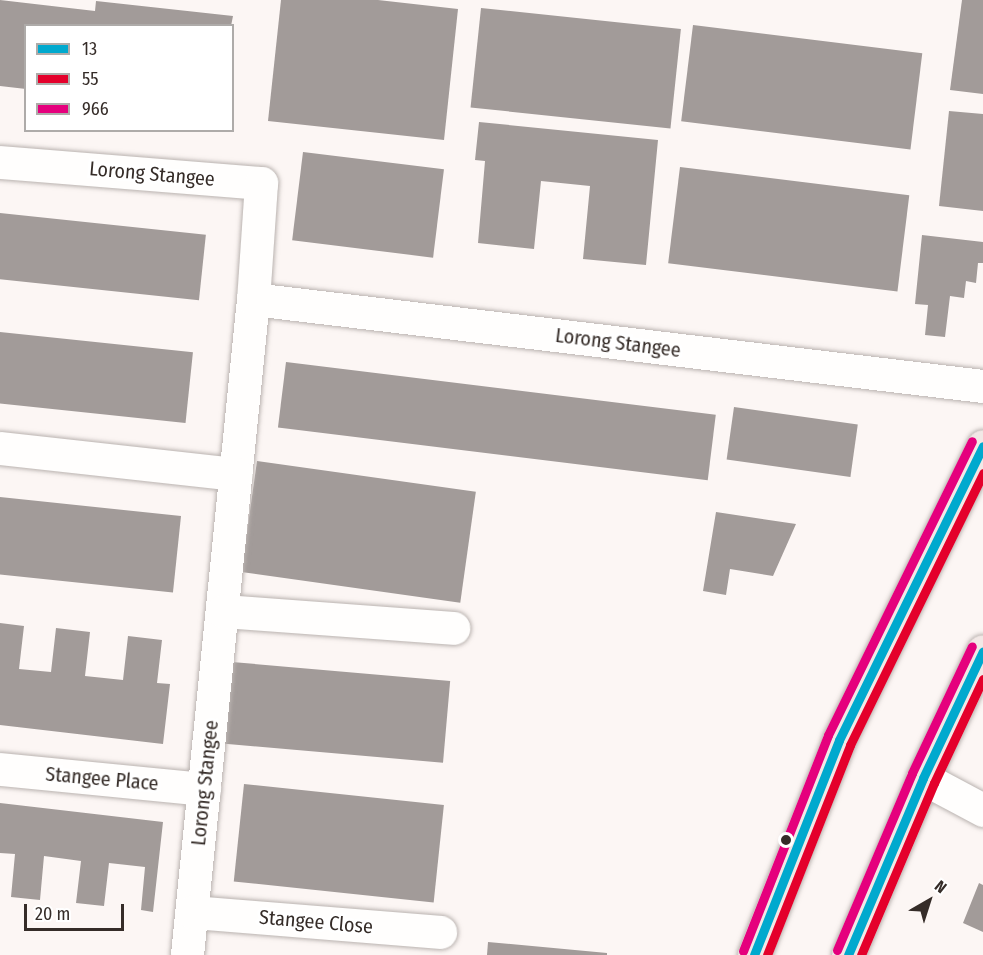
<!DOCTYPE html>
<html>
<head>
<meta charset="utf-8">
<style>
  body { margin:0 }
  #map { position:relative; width:983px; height:955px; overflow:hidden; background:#fcf6f4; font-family:"Fira Sans Condensed",sans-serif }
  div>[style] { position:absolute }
  .building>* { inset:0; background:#a29b99; transform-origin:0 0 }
  .roads { filter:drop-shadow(0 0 2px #bab3b0) drop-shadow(0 0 2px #bab3b0) }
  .minor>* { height:33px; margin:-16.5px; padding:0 16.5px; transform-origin:16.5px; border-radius:16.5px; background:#fffefd }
  .trunk>* { height:33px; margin:-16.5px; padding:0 16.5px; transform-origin:16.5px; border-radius:16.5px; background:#f2e8e6 }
  .bus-1>* { height:9px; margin:-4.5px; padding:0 4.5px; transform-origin:4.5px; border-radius:4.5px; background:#00a9ce }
  .bus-2>* { height:9px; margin:-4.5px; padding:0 4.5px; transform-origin:4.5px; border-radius:4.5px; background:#e4002b }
  .bus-3>* { height:9px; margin:-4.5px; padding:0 4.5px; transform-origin:4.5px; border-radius:4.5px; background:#e5007d }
  .dots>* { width:16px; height:16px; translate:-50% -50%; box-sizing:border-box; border:3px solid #fff; border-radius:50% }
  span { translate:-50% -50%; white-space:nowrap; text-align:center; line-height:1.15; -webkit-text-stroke:6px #fff; paint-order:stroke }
  .street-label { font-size:20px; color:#352c28 }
  .legend { position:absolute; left:24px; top:24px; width:210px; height:108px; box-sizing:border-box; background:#fff; border:2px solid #aeaba9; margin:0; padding:8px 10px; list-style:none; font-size:18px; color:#352c28 }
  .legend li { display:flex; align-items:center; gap:12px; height:30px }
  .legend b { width:30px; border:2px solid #aeaba9 }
  .north { position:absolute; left:899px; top:871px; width:60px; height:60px; -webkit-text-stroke:4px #fff; paint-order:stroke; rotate:39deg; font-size:16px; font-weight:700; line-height:24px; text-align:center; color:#352c28 }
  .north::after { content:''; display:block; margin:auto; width:21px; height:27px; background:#352c28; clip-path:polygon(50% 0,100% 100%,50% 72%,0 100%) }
  .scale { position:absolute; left:24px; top:904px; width:100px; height:27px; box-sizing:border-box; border:3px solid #352c28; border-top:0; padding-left:8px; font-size:18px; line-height:21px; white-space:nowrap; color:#352c28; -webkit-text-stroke:4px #fff; paint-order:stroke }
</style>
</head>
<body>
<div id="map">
  <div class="building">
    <div style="clip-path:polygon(0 0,95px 11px,96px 1px,233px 16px,231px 26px,26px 26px,26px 89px,0 86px)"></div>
    <div style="clip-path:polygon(281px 0,378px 0,458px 9px,444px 140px,268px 121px)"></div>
    <div style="clip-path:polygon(962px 0,983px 0,983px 94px,950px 90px)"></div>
    <div style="left:481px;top:8px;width:201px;height:100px;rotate:6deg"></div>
    <div style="left:693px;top:25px;width:231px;height:97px;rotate:7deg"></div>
    <div style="clip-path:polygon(949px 111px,983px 114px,983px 211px,939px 206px)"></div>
    <div style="clip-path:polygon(479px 122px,658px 140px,646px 265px,583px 259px,590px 186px,541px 181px,534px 249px,478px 243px,485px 161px,475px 160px)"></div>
    <div style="left:303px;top:152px;width:142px;height:89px;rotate:7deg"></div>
    <div style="left:680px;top:167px;width:231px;height:97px;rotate:7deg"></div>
    <div style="left:0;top:213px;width:207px;height:66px;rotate:6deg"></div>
    <div style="clip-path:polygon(922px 235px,983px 242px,983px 263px,978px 263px,976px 283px,966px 281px,964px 298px,950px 296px,945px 337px,925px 335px,928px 305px,915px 304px)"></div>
    <div style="left:0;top:332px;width:194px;height:71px;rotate:6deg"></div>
    <div style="left:286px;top:362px;width:433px;height:66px;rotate:7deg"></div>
    <div style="left:734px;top:407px;width:125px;height:53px;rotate:8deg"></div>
    <div style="left:257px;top:461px;width:221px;height:112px;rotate:8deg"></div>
    <div style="left:0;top:497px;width:182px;height:77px;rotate:6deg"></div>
    <div style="clip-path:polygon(716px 512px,796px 524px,773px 576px,730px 569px,726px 595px,703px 591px)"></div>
    <div style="clip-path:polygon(0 623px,24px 626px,19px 669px,51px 672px,56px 628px,90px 632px,85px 676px,123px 680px,128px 636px,162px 640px,157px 683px,170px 684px,163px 744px,0 725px)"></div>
    <div style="left:232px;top:662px;width:219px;height:82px;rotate:5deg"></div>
    <div style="left:244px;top:784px;width:201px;height:98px;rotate:6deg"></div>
    <div style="clip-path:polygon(0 803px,163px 822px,153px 912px,141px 910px,145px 867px,109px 863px,104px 906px,76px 903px,81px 861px,44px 856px,40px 900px,11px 897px,15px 854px,0 853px)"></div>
    <div style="clip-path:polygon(979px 883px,983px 885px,983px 932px,963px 923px)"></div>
    <div style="clip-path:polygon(488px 942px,607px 953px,607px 955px,487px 955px)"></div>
  </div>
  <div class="roads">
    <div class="minor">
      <div style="left:0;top:162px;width:262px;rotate:4.6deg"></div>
      <div style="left:261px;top:183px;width:116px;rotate:93.9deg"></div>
      <div style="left:253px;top:299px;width:659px;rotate:95.75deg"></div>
      <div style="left:253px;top:299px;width:735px;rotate:6.8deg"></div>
      <div style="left:0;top:448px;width:237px;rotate:6.3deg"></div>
      <div style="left:223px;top:611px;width:231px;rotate:4.2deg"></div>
      <div style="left:0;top:769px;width:205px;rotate:5.6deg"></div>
      <div style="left:923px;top:778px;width:68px;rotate:28.1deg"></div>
      <div style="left:192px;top:912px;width:249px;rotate:4.6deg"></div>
    </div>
    <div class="trunk">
      <div style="left:754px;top:955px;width:231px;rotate:-68.4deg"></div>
      <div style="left:839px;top:740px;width:327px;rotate:-63.9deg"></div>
      <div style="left:848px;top:955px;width:192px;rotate:-67deg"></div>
      <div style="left:923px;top:778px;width:140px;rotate:-64.7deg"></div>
    </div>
  </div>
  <div class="bus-1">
    <div style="left:754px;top:955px;width:231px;rotate:-68.4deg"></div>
    <div style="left:839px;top:740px;width:327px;rotate:-63.9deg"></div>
    <div style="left:848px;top:955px;width:192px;rotate:-67deg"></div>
    <div style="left:923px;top:778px;width:140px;rotate:-64.7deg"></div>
  </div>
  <div class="bus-2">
    <div style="left:767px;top:955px;width:226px;rotate:-68.4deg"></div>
    <div style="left:850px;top:745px;width:303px;rotate:-63.9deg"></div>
    <div style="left:861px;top:955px;width:187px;rotate:-67deg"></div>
    <div style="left:934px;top:783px;width:115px;rotate:-64.8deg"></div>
  </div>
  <div class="bus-3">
    <div style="left:837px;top:950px;width:192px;rotate:-67deg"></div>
    <div style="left:912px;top:773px;width:140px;rotate:-64.7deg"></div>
    <div style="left:743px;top:951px;width:232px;rotate:-68.5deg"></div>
    <div style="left:828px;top:735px;width:327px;rotate:-63.9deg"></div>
  </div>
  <div class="dots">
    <div style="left:786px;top:840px;background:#352c28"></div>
  </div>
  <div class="street-label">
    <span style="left:152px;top:174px;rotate:5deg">Lorong Stangee</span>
    <span style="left:618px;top:343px;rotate:7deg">Lorong Stangee</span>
    <span style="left:102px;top:779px;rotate:5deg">Stangee Place</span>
    <span style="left:205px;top:783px;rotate:-84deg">Lorong Stangee</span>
    <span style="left:316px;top:922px;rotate:5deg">Stangee Close</span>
  </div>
  <ul class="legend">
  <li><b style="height:8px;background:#00a9ce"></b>13</li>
  <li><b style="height:8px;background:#e4002b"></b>55</li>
  <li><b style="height:8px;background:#e5007d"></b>966</li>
  </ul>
  <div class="north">N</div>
  <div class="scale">20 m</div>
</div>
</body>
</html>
